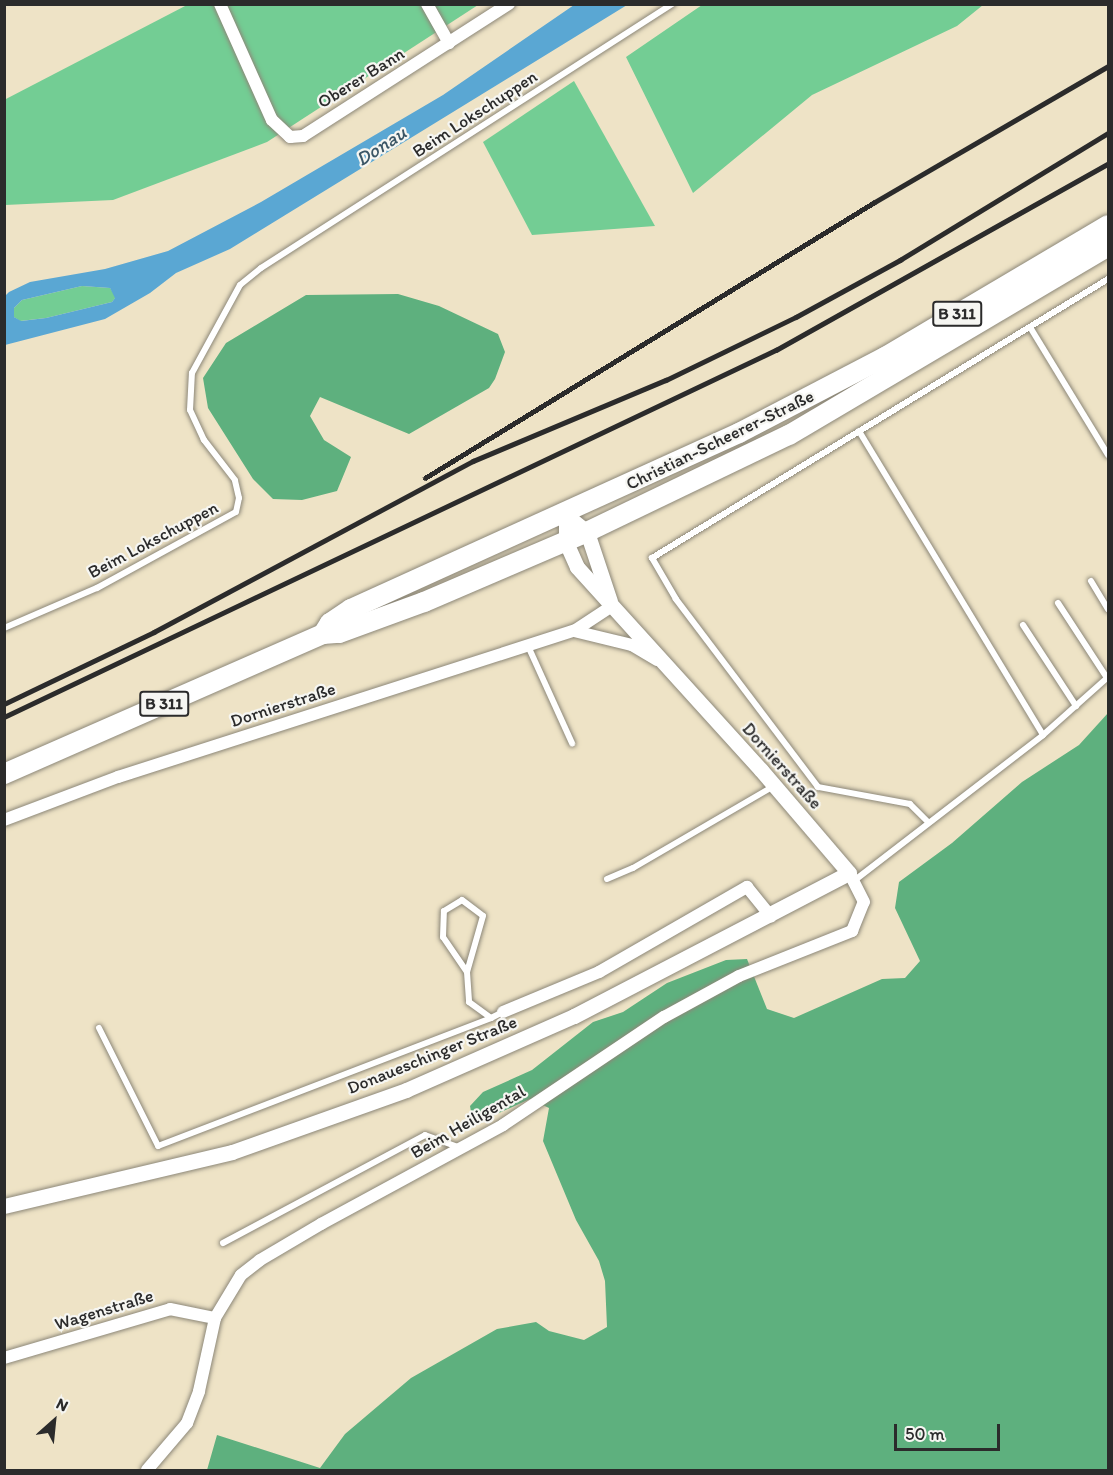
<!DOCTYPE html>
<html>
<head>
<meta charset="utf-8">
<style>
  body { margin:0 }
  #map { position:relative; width:1113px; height:1475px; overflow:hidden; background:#eee3c6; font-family:Itim,sans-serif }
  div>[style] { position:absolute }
  .green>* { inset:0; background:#73cd94 }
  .forest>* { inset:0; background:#5eb07e }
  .water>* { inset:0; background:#5aa7d3 }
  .roads { filter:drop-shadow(0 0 2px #8c8778) drop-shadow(0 0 2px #8c8778) }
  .service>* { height:6px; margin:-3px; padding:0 3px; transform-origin:3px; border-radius:3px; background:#fff }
  .minor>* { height:12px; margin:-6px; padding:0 6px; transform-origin:6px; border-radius:6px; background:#fff }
  .tertiary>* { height:15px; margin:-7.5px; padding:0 7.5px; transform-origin:7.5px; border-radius:7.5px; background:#fff }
  .primary>* { height:20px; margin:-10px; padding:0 10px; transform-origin:10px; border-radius:10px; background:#fff }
  .rail>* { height:4.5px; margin:-2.25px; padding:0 2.25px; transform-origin:2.25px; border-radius:2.25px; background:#2b2b2b }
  span { translate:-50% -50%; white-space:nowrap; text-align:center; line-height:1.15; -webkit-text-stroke:4.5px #f6f6f2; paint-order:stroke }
  .shield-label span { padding:2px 4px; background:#f6f6f2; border:2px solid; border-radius:4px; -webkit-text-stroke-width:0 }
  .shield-label { font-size:16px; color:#2b2b2b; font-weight:700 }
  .street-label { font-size:18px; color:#2b2b2b }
  .water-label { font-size:20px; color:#3b5666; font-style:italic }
  .frame { position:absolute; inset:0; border:6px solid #2b2b2b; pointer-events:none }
  .north { position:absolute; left:24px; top:1391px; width:60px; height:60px; -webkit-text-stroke:4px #f6f6f2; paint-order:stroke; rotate:27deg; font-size:16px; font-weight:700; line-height:24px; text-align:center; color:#2b2b2b }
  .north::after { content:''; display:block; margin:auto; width:21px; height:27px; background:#2b2b2b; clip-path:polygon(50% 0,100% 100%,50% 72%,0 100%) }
  .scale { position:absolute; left:894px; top:1424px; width:106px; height:27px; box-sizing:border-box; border:3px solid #2b2b2b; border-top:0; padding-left:8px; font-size:18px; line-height:21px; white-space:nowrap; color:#2b2b2b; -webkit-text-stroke:4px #f6f6f2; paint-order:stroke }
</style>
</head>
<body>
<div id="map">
  <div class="green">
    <div style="clip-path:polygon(187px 5px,478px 5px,267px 142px,113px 200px,5px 205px,4px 100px)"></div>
    <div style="clip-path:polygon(702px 5px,702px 4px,983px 5px,957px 26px,812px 95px,693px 193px,626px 57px)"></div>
    <div style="clip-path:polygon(574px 81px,655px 226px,532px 235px,483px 142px)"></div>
    <div style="clip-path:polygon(82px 286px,110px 288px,116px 297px,112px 302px,46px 318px,20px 321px,14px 317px,14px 308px,22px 300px)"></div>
  </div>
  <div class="forest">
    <div style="clip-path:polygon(398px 294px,439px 306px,498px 334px,505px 352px,495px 379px,489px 388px,409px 434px,320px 397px,310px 416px,324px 440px,351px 457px,337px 491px,302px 500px,273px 499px,253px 479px,208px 408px,203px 378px,226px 343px,306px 295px)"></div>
    <div style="clip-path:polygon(1108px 713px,1108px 1470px,207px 1470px,217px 1435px,320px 1468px,345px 1434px,411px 1378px,497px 1329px,536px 1322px,549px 1331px,584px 1340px,607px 1327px,605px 1281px,599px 1261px,576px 1220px,543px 1141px,549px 1108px,530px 1099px,490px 1117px,472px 1117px,470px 1106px,483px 1092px,532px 1070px,593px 1022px,623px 1012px,667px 983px,726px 960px,747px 959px,767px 1009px,794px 1018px,882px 979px,905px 978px,920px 961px,895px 908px,899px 882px,952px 843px,1022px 782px,1079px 745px)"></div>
  </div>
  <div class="water">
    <div style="clip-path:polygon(evenodd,574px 5px,627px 5px,230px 249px,176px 273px,150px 293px,105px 319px,5px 345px,5px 296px,9px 292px,30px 282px,105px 269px,168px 251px,261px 202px,443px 95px,574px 5px,82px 286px,110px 288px,115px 298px,112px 302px,46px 318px,21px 321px,14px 317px,14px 308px,22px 300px,82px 286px)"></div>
  </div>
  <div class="roads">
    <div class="service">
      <div style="left:1030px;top:327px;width:150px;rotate:58.6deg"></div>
      <div style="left:859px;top:431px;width:355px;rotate:58.8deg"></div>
      <div style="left:1091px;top:581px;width:33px;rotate:59deg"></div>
      <div style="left:1058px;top:603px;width:90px;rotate:56.8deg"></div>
      <div style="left:1023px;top:625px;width:97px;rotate:56.8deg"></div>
      <div style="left:4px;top:628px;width:101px;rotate:-23.3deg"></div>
      <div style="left:97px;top:588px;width:158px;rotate:-28.7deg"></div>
      <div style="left:236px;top:512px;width:14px;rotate:-78deg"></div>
      <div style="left:239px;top:498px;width:18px;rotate:-103deg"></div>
      <div style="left:235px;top:480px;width:51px;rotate:-127.8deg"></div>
      <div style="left:204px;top:440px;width:33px;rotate:-115deg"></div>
      <div style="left:190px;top:410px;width:37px;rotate:-87deg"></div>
      <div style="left:192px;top:373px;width:100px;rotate:-61.4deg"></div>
      <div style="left:240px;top:285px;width:27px;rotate:-39deg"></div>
      <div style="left:261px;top:268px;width:489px;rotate:-32.7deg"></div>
      <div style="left:528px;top:646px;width:107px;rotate:65.6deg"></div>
      <div style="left:927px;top:821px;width:24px;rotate:-135deg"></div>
      <div style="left:910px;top:804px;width:94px;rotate:-169.5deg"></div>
      <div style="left:818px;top:787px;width:236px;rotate:-127.1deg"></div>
      <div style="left:676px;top:599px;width:48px;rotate:-120.3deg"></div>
      <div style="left:652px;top:558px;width:535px;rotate:-31.46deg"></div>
      <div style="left:607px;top:879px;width:28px;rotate:-23deg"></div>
      <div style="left:633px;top:868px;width:163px;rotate:-30.2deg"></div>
      <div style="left:855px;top:880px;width:237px;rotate:-37.6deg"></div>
      <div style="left:1043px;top:735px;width:87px;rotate:-41.7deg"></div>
      <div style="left:467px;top:972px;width:42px;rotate:-124.4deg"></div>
      <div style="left:443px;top:937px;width:26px;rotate:-88deg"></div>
      <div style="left:444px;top:911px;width:21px;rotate:-31deg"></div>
      <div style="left:462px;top:900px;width:26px;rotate:37deg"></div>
      <div style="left:483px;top:916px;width:58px;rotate:105.9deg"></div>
      <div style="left:467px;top:972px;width:30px;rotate:86deg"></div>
      <div style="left:469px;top:1002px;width:27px;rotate:36deg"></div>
      <div style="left:491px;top:1018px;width:13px;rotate:-27deg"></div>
      <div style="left:99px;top:1028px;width:132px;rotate:63.4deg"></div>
      <div style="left:158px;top:1146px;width:357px;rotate:-21deg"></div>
      <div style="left:223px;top:1243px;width:229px;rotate:-28.1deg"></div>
      <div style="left:425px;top:1135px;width:38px;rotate:20deg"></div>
    </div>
    <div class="minor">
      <div style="left:220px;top:4px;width:127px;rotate:65.9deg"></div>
      <div style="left:272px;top:120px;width:25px;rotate:43deg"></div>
      <div style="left:290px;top:137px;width:13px;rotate:-4deg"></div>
      <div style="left:303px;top:136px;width:245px;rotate:-32.7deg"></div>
      <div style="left:427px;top:4px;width:45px;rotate:60.6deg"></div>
      <div style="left:574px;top:631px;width:60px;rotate:13.6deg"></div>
      <div style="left:632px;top:645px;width:29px;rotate:31deg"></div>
      <div style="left:4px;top:820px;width:122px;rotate:-20.7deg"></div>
      <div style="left:118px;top:777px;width:479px;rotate:-17.8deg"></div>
      <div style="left:574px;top:631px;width:45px;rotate:-33.3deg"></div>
      <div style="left:503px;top:1012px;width:104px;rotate:-22.6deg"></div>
      <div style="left:599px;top:972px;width:171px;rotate:-29.9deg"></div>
      <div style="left:747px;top:887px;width:38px;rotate:51deg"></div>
      <div style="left:4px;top:1358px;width:173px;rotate:-16.4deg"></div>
      <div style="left:170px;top:1309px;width:46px;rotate:11.3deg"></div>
      <div style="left:147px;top:1470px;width:62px;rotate:-49.6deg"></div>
      <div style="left:187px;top:1423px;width:34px;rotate:-69deg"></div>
      <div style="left:199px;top:1391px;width:75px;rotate:-77.6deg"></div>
      <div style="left:215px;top:1318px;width:50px;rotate:-58.8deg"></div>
      <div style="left:241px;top:1275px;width:24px;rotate:-38deg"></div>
      <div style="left:260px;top:1260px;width:71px;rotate:-30.5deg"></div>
      <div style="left:321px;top:1224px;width:207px;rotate:-28.5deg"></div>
      <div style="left:503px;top:1125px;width:194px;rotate:-33.9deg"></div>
      <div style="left:664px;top:1017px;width:85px;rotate:-28.7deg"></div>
      <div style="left:739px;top:976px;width:122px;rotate:-21.7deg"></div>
      <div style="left:852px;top:931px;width:31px;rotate:-68deg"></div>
      <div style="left:864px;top:902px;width:33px;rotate:-117deg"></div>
    </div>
    <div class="tertiary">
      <div style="left:566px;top:515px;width:27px;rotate:39deg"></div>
      <div style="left:587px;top:532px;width:73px;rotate:71.6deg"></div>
      <div style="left:4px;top:1206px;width:234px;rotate:-13.3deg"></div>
      <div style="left:232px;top:1152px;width:185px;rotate:-19.6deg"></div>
      <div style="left:406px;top:1090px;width:184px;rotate:-23.8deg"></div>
      <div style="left:574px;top:1016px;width:310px;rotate:-27.5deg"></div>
      <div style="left:849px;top:873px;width:135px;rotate:-130.5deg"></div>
      <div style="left:761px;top:770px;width:274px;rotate:-132.2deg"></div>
      <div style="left:577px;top:567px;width:27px;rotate:-114deg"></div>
      <div style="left:566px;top:542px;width:27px;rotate:-90deg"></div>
    </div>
    <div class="primary">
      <div style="left:323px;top:634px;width:13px;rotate:-58deg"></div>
      <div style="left:330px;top:623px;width:25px;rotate:-34deg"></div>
      <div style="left:351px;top:609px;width:426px;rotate:-24.4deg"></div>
      <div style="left:739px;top:433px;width:165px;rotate:-27.5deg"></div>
      <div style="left:885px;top:357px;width:259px;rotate:-30.6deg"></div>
      <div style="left:4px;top:774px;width:348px;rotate:-23.7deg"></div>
      <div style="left:323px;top:634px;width:16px;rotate:-4deg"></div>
      <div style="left:339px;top:633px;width:90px;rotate:-20deg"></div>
      <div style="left:424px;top:602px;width:177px;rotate:-23.2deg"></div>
      <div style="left:587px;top:532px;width:224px;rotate:-25.7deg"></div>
      <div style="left:789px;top:435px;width:371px;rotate:-30.6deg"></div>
    </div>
  </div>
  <div class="rail">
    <div style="left:425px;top:478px;width:526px;rotate:-31.54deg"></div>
    <div style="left:873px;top:203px;width:272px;rotate:-30.2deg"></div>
    <div style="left:4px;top:704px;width:166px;rotate:-25.6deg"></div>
    <div style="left:154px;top:632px;width:362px;rotate:-28.2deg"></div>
    <div style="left:473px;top:461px;width:209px;rotate:-22.8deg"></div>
    <div style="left:666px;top:380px;width:144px;rotate:-25.9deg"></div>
    <div style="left:796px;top:317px;width:119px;rotate:-28.7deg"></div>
    <div style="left:900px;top:260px;width:244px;rotate:-31.4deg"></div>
    <div style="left:4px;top:717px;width:855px;rotate:-25.43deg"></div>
    <div style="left:776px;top:350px;width:381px;rotate:-29.3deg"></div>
  </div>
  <div class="shield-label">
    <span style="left:957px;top:314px">B 311</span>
    <span style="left:164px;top:704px">B 311</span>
  </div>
  <div class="street-label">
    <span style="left:361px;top:78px;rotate:-32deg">Oberer Bann</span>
    <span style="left:475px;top:114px;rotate:-33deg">Beim Lokschuppen</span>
    <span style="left:720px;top:440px;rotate:-26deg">Christian-Scheerer-Straße</span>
    <span style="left:153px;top:540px;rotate:-28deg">Beim Lokschuppen</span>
    <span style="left:283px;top:705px;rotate:-18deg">Dornierstraße</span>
    <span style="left:782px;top:766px;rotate:48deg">Dornierstraße</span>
    <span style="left:432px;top:1055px;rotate:-22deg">Donaueschinger Straße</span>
    <span style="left:468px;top:1122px;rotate:-30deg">Beim Heiligental</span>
    <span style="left:104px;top:1310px;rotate:-17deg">Wagenstraße</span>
  </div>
  <div class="water-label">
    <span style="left:381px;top:146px;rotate:-33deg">Donau</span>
  </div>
  <div class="frame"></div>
  <div class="north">N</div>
  <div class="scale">50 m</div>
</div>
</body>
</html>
